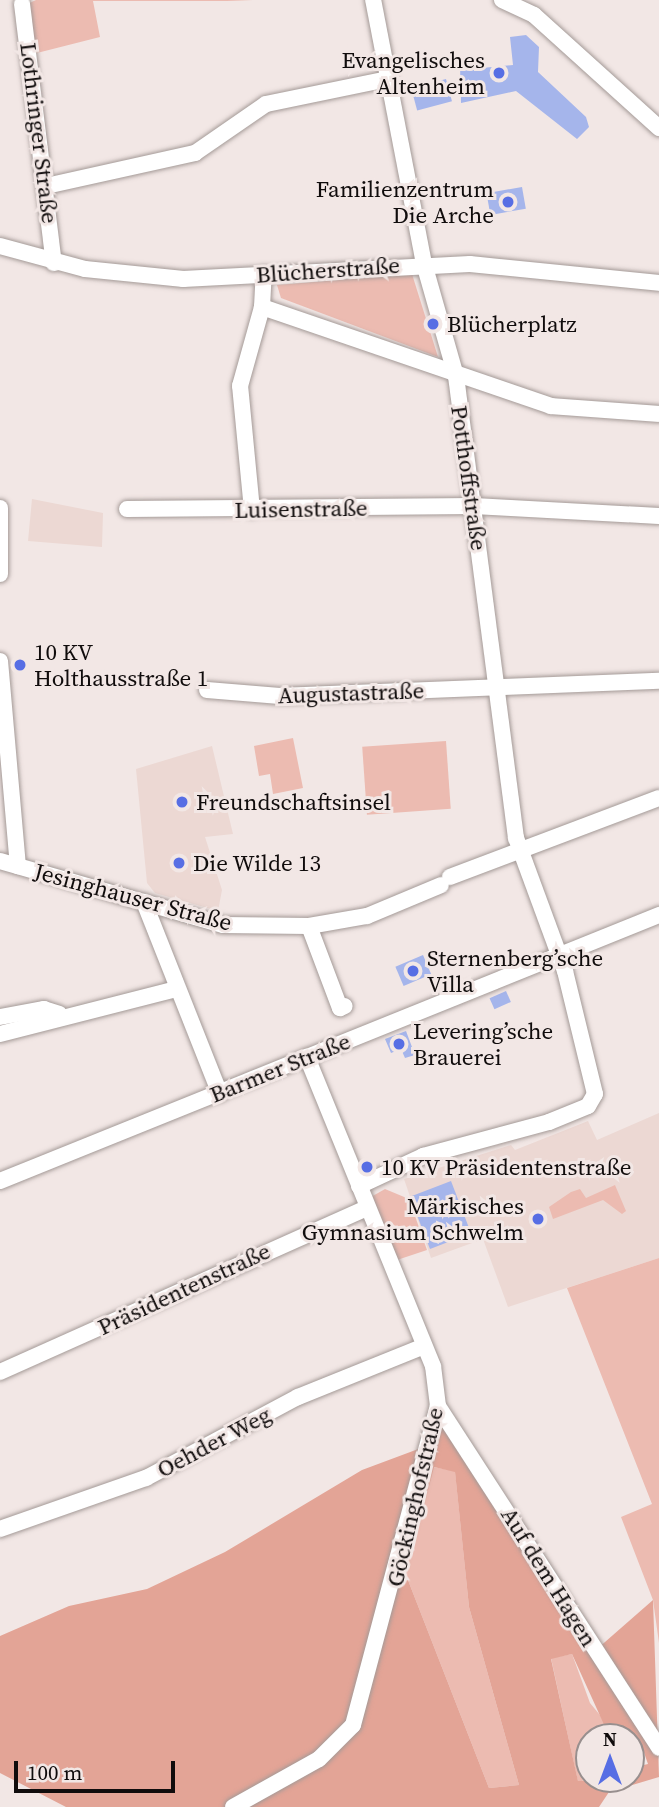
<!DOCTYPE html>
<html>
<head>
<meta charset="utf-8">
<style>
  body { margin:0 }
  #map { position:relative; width:659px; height:1807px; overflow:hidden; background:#f2e7e5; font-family:"Source Serif 4",serif }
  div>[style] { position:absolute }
  .built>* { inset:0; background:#ecd8d3 }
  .green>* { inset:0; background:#ecbbb1; transform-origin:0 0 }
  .forest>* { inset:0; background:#e3a496 }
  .building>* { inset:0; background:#a5b5eb; transform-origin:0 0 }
  .roads { filter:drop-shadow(0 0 2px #a49a97) drop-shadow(0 0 2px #a49a97) }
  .minor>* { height:16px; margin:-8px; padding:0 8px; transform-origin:8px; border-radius:8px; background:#fff }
  .dots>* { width:19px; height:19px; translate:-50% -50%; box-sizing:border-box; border:4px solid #f2e7e5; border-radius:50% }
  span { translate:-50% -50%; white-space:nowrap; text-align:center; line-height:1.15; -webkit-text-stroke:6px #f2e7e5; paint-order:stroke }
  .poi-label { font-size:23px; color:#100c0c }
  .right { translate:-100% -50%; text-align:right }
  .left { translate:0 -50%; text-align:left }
  .street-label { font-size:23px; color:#100c0c }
  .north { position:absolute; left:575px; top:1723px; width:70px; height:70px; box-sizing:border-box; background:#f2e7e5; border:2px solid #988f8e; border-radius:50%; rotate:0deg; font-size:19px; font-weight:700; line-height:28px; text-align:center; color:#100c0c }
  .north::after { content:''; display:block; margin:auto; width:24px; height:32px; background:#576ee4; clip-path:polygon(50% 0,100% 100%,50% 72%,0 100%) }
  .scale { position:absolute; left:14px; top:1761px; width:161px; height:32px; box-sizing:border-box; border:4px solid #100c0c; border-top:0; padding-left:9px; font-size:21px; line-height:24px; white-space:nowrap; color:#100c0c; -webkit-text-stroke:5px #f2e7e5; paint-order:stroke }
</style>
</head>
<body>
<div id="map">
  <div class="built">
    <div style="clip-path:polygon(32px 499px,103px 513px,102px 547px,28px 541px)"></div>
    <div style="clip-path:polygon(212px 746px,233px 834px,205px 837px,222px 890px,218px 911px,155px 893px,147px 883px,136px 769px)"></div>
    <div style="clip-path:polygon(659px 1113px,659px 1258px,508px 1307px,483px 1239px,431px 1258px,404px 1179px,511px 1145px,515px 1150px,588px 1121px,597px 1140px)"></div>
  </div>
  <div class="green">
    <div style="clip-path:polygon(36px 0,227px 0,253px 1px,93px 1px,100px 37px,33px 54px,25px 5px)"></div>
    <div style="clip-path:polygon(412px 274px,438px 357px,281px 298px,277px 285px)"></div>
    <div style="clip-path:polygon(293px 738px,303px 788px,273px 794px,270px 774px,259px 776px,254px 746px)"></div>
    <div style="left:446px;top:741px;width:68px;height:84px;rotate:86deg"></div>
    <div style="clip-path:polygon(615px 1185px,626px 1211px,622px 1214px,603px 1200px,553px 1219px,549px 1207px,571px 1192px,580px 1189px,586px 1198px)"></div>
    <div style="clip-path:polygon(385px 1189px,409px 1199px,427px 1250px,397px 1260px,371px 1197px)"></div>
    <div style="clip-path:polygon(659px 1258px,659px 1643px,653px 1600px,621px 1517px,652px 1504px,567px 1288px)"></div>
    <div style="clip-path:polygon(433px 1467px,455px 1471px,469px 1607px,519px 1785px,489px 1788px,406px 1575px)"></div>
    <div style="clip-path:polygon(572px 1654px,590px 1703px,618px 1737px,589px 1737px,589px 1779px,578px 1782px,551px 1658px)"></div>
  </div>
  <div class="forest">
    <div style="clip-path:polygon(evenodd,441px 1410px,597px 1649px,653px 1600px,659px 1777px,609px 1792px,599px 1807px,66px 1807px,0 1773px,0 1636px,69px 1606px,147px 1589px,225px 1552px,362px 1470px,429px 1445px,441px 1410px,434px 1467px,455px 1472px,469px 1607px,519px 1785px,489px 1788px,406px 1575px,434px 1467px,441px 1410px,572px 1654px,606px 1729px,642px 1747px,648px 1764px,631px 1768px,631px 1779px,578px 1781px,551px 1659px,572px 1654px)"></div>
  </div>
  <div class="building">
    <div style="clip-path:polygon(526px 35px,539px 47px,538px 72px,586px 117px,589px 127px,577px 139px,516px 91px,461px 103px,460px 65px,467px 66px,468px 57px,484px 59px,482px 68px,513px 65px,510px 37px)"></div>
    <div style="left:446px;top:79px;width:23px;height:36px;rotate:75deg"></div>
    <div style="left:522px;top:187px;width:22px;height:36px;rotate:80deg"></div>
    <div style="left:423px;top:955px;width:21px;height:30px;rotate:67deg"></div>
    <div style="left:506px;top:991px;width:12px;height:18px;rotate:66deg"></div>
    <div style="clip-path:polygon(406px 1031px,415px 1055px,405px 1058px,401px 1049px,391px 1053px,385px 1039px)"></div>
    <div style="left:451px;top:1181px;width:56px;height:44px;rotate:69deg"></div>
  </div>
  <div class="roads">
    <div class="minor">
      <div style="left:502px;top:0;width:35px;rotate:25deg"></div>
      <div style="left:534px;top:15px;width:169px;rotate:42.1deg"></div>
      <div style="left:22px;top:4px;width:261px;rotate:83deg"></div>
      <div style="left:46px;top:186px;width:153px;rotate:-12.5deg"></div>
      <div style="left:195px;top:153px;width:86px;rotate:-34.6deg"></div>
      <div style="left:266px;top:104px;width:125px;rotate:-11.6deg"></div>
      <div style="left:0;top:246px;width:88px;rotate:15.1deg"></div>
      <div style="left:85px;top:269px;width:99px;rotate:5.8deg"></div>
      <div style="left:183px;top:279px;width:287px;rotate:-3deg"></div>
      <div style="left:470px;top:264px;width:190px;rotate:5.7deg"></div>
      <div style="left:262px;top:307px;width:305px;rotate:18.9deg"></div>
      <div style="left:551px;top:406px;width:108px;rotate:4.2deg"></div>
      <div style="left:0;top:508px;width:66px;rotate:90deg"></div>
      <div style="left:127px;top:509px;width:347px;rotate:-0.5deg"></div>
      <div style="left:474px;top:506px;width:185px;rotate:3.1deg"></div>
      <div style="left:252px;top:510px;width:125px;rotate:-95.5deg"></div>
      <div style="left:240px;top:386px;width:82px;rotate:-74.4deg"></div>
      <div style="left:262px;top:307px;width:33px;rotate:-87deg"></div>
      <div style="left:0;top:661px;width:206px;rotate:85deg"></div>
      <div style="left:207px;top:690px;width:73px;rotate:4.7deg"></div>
      <div style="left:280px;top:696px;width:379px;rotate:-2.3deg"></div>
      <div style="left:0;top:861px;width:232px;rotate:16deg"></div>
      <div style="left:223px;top:925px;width:86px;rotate:0.7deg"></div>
      <div style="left:309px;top:926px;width:88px;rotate:69.3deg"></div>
      <div style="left:340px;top:1008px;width:5px;rotate:-22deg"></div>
      <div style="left:450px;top:877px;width:223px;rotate:-20.7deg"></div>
      <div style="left:144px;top:902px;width:206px;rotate:68.4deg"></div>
      <div style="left:309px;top:926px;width:59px;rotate:-9.8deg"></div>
      <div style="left:367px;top:916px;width:80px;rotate:-22.7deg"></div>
      <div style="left:0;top:1017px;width:45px;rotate:-10.3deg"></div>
      <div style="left:44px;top:1009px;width:16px;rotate:18deg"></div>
      <div style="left:0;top:1034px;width:183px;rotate:-14.3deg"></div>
      <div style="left:0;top:1181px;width:711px;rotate:-21.98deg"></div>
      <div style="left:359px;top:1186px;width:71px;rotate:-25.1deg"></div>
      <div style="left:423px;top:1156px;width:131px;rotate:-15.1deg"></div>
      <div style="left:549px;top:1122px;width:42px;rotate:-22.3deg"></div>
      <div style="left:588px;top:1106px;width:14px;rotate:-60deg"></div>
      <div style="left:595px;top:1094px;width:127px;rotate:-103.7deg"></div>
      <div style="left:565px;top:971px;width:142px;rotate:-110.2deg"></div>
      <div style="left:516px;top:838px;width:466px;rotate:-97.4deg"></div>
      <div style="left:456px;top:376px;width:116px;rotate:-105.9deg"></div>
      <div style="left:424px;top:264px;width:269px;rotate:-100.9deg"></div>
      <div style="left:0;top:1372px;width:402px;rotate:-24.1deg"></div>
      <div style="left:438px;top:1406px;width:407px;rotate:57.1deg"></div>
      <div style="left:0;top:1529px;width:155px;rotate:-19.3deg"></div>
      <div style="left:146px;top:1478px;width:172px;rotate:-28.1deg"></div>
      <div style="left:298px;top:1397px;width:136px;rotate:-22deg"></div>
      <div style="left:233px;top:1807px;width:98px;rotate:-29.2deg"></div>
      <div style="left:319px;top:1759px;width:48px;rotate:-45deg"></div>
      <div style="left:353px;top:1725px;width:330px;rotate:-75.1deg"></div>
      <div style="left:438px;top:1406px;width:40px;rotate:-97.1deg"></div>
      <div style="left:433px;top:1366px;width:334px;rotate:-112.2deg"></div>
    </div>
  </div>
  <div class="dots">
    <div style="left:499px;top:73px;background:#576ee4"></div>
    <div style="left:508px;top:202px;background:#576ee4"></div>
    <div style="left:433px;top:324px;background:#576ee4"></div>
    <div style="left:20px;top:665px;background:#576ee4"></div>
    <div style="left:182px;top:802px;background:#576ee4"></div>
    <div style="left:179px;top:863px;background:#576ee4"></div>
    <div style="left:413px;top:971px;background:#576ee4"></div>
    <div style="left:399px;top:1044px;background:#576ee4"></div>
    <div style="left:367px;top:1167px;background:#576ee4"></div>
    <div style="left:538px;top:1219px;background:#576ee4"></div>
  </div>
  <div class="poi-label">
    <span class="right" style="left:485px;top:73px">Evangelisches<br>Altenheim</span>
    <span class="right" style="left:494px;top:202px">Familienzentrum<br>Die Arche</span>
    <span class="left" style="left:447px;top:324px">Blücherplatz</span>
    <span class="left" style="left:34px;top:665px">10 KV<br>Holthausstraße 1</span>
    <span class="left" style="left:196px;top:802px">Freundschaftsinsel</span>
    <span class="left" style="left:193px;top:863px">Die Wilde 13</span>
    <span class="left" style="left:427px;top:971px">Sternenberg’sche<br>Villa</span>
    <span class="left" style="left:413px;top:1044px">Levering’sche<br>Brauerei</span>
    <span class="left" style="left:381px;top:1167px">10 KV Präsidentenstraße</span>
    <span class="right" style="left:524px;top:1219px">Märkisches<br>Gymnasium Schwelm</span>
  </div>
  <div class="street-label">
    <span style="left:39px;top:133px;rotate:83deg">Lothringer Straße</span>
    <span style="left:328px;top:270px;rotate:-4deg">Blücherstraße</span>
    <span style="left:469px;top:478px;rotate:82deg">Potthoffstraße</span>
    <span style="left:301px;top:509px;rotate:-1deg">Luisenstraße</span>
    <span style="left:351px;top:693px;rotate:-2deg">Augustastraße</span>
    <span style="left:133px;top:897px;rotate:15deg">Jesinghauser Straße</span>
    <span style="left:280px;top:1068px;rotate:-22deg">Barmer Straße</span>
    <span style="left:184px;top:1289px;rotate:-25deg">Präsidentenstraße</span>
    <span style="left:214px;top:1442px;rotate:-28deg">Oehder Weg</span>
    <span style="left:415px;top:1497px;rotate:-77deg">Göckinghofstraße</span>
    <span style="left:549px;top:1577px;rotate:58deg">Auf dem Hagen</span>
  </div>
  <div class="north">N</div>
  <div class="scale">100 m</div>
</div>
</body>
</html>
